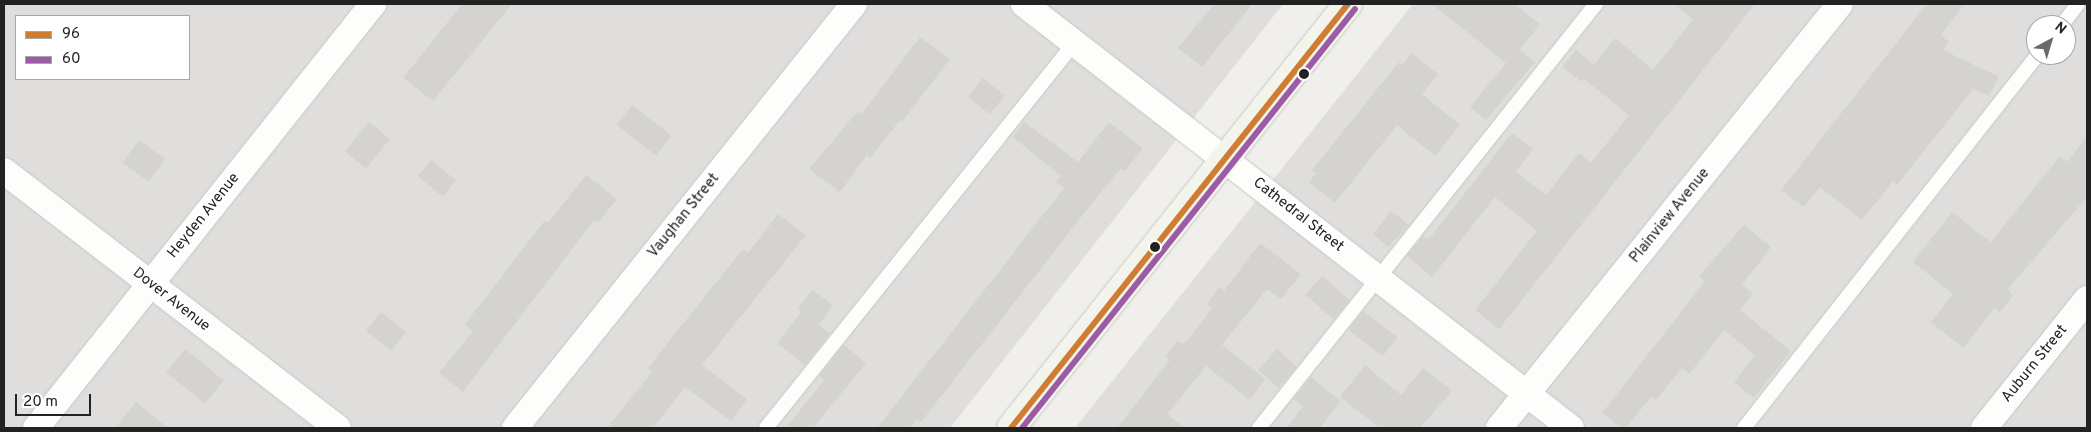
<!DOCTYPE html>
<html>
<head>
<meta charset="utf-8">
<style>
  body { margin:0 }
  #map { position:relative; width:2091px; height:432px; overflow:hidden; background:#f0efeb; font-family:Overpass,sans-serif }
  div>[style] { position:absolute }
  .residential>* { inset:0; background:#dfdedc }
  .building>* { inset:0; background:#d4d3d0; transform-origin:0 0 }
  .roads { filter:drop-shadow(0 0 1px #c9c8c7) drop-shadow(0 0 1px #c9c8c7) }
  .lane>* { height:14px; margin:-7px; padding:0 7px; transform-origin:7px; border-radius:7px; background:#fdfdfc }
  .street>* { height:26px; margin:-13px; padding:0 13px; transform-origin:13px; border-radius:13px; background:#fdfdfc }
  .secondary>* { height:28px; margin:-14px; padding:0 14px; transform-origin:14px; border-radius:14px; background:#f3f5ed }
  .bus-1>* { height:6px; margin:-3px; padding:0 3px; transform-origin:3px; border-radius:3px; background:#d07c32 }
  .bus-2>* { height:6px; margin:-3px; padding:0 3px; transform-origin:3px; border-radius:3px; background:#9b5ba5 }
  .dots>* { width:14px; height:14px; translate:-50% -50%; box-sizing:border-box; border:2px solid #fff; border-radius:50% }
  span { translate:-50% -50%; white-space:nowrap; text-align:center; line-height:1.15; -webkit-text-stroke:4px #fff; paint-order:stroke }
  .street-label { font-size:15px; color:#222 }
  .frame { position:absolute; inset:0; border:5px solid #222; pointer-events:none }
  .legend { position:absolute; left:15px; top:15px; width:175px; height:65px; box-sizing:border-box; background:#fff; border:1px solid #a7a7a7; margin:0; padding:6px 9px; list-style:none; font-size:15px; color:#222 }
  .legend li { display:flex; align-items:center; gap:10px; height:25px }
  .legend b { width:25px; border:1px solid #a7a7a7 }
  .north { position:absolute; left:2026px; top:15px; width:50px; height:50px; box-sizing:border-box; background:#fff; border:1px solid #a7a7a7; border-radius:50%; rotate:39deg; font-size:14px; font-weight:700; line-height:20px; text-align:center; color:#222 }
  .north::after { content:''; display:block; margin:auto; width:18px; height:22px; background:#6a6a68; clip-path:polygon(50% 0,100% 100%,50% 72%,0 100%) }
  .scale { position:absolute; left:15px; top:394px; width:76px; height:22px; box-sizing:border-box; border:2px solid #222; border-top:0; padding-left:6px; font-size:15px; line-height:18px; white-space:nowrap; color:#222; -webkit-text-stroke:4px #fff; paint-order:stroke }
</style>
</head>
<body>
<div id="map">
  <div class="residential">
    <div style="clip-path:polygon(evenodd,4px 4px,1283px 4px,950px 428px,4px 428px,4px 4px,16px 16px,189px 16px,189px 79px,16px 79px,16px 16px)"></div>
    <div style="clip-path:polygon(evenodd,1413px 4px,2087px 4px,2087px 428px,1075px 428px,1413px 4px,2036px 25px,2066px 25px,2066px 55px,2036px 55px,2036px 25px)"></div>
  </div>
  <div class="building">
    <div style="clip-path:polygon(462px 4px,512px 4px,433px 101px,403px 78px)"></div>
    <div style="clip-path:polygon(1214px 4px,1252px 4px,1202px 67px,1178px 48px)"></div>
    <div style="clip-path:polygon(1432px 4px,1515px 4px,1540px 24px,1520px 50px,1535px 62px,1486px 120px,1470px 107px,1506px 63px)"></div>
    <div style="clip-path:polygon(1674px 4px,1755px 4px,1499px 329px,1475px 310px,1537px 231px,1495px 197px,1432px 277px,1407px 256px,1423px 236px,1429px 239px,1512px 133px,1533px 149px,1516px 172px,1546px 195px,1579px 153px,1591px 163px,1629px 115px,1584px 79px,1582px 82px,1562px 67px,1576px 50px,1594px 65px,1615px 38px,1653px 70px,1693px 19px)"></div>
    <div style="clip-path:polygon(1927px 4px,1965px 4px,1941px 35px,1949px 42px,1943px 50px,1999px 77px,1989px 96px,1973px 89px,1897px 185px,1893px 181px,1862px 220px,1820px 187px,1804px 207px,1781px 190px)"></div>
    <div style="clip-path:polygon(920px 37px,950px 59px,902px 122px,900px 120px,870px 158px,867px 155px,840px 192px,809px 169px,858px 111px,862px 114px)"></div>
    <div style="clip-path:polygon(1412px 53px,1438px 74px,1422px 94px,1460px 125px,1435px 156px,1397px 125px,1335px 203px,1309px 182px,1316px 173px,1312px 170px,1399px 62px,1402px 65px)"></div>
    <div style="left:983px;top:78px;width:28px;height:24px;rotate:39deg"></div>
    <div style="left:632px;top:105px;width:50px;height:25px;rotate:38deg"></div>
    <div style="left:369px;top:122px;width:27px;height:38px;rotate:39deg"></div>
    <div style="clip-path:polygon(1024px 122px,1078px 162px,1109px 122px,1143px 148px,1125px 171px,1121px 168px,1089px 207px,921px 422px,917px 419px,909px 428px,877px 428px,1064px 188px,1056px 182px,1061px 176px,1013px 137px)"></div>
    <div style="clip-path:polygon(2087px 136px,2087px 197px,2008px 289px,2013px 296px,2000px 312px,1995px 307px,1963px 348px,1931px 322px,1953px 294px,1913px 262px,1952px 212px,1991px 242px,2060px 156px,2067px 162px)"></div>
    <div style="left:139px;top:140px;width:32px;height:28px;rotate:36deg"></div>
    <div style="left:431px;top:160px;width:32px;height:21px;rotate:39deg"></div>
    <div style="clip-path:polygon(586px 175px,617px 199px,598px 223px,594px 220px,463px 392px,439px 373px,473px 331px,465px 324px,545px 220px,548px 223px)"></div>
    <div style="clip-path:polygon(1391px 211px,1409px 225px,1388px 247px,1373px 234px)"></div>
    <div style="clip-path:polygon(778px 214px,806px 235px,702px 365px,747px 399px,731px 421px,685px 387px,653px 428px,607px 428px,652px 372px,648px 368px,665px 346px,743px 249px,748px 253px)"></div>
    <div style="clip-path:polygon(1744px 225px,1771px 247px,1742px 285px,1753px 293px,1740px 310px,1791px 351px,1754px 398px,1734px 382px,1755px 355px,1724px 330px,1689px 374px,1682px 368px,1656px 400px,1651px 397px,1626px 428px,1621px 428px,1602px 413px,1703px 284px,1704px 280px,1699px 276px)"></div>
    <div style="clip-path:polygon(1260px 243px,1301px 274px,1281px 299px,1267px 289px,1222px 345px,1265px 379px,1250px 400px,1206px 366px,1167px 414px,1185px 428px,1117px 428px,1170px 360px,1166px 356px,1177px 341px,1182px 344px,1188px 340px,1212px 308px,1207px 304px,1220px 287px,1224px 291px)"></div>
    <div style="left:1322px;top:276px;width:37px;height:25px;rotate:41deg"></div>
    <div style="clip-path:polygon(812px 290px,833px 305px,819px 325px,830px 334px,805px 365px,777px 343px,801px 312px,798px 309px)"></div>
    <div style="left:1363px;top:311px;width:43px;height:24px;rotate:37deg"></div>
    <div style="left:381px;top:312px;width:32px;height:24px;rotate:39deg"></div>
    <div style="clip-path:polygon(844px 345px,866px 363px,813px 428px,786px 428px,824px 380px,819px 376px)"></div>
    <div style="left:185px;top:349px;width:50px;height:30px;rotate:39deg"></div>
    <div style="left:1277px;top:349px;width:27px;height:28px;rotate:42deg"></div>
    <div style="clip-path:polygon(1365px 365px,1401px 395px,1423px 368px,1452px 391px,1420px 428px,1380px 428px,1340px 397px)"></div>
    <div style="clip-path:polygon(1311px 377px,1341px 401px,1320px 428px,1287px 428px,1303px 406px,1294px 399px)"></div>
    <div style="clip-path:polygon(136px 402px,168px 428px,115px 428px)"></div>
  </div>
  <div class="roads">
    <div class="lane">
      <div style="left:2062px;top:25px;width:26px;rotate:-53deg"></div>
      <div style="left:766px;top:428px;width:493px;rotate:-51.3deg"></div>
      <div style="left:1259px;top:428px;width:542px;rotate:-51.52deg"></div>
      <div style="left:1744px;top:428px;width:475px;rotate:-51.8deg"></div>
    </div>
    <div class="street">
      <div style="left:1024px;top:4px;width:692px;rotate:37.78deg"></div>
      <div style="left:4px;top:171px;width:421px;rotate:37.6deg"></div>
      <div style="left:36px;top:428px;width:542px;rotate:-51.52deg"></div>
      <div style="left:515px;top:428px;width:543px;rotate:-51.36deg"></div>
      <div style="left:1499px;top:428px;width:544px;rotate:-51.19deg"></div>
      <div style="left:1984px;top:428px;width:165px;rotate:-51.4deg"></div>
    </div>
    <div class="secondary">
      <div style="left:1011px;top:428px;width:542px;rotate:-51.52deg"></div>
    </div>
  </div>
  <div class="bus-1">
    <div style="left:1011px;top:428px;width:542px;rotate:-51.52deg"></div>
  </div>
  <div class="bus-2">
    <div style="left:1022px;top:428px;width:535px;rotate:-51.52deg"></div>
  </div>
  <div class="dots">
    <div style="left:1304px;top:74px;background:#222"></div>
    <div style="left:1155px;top:247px;background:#222"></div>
  </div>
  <div class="street-label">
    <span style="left:1298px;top:215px;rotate:38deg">Cathedral Street</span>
    <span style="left:204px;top:216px;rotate:-51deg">Heyden Avenue</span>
    <span style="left:684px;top:216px;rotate:-51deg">Vaughan Street</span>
    <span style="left:1670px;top:216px;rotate:-51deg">Plainview Avenue</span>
    <span style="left:171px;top:300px;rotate:38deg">Dover Avenue</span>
    <span style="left:2035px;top:364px;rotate:-51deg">Auburn Street</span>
  </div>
  <div class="frame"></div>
  <ul class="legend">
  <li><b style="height:6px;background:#d07c32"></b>96</li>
  <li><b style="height:6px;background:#9b5ba5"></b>60</li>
  </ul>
  <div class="north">N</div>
  <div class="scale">20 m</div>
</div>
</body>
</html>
